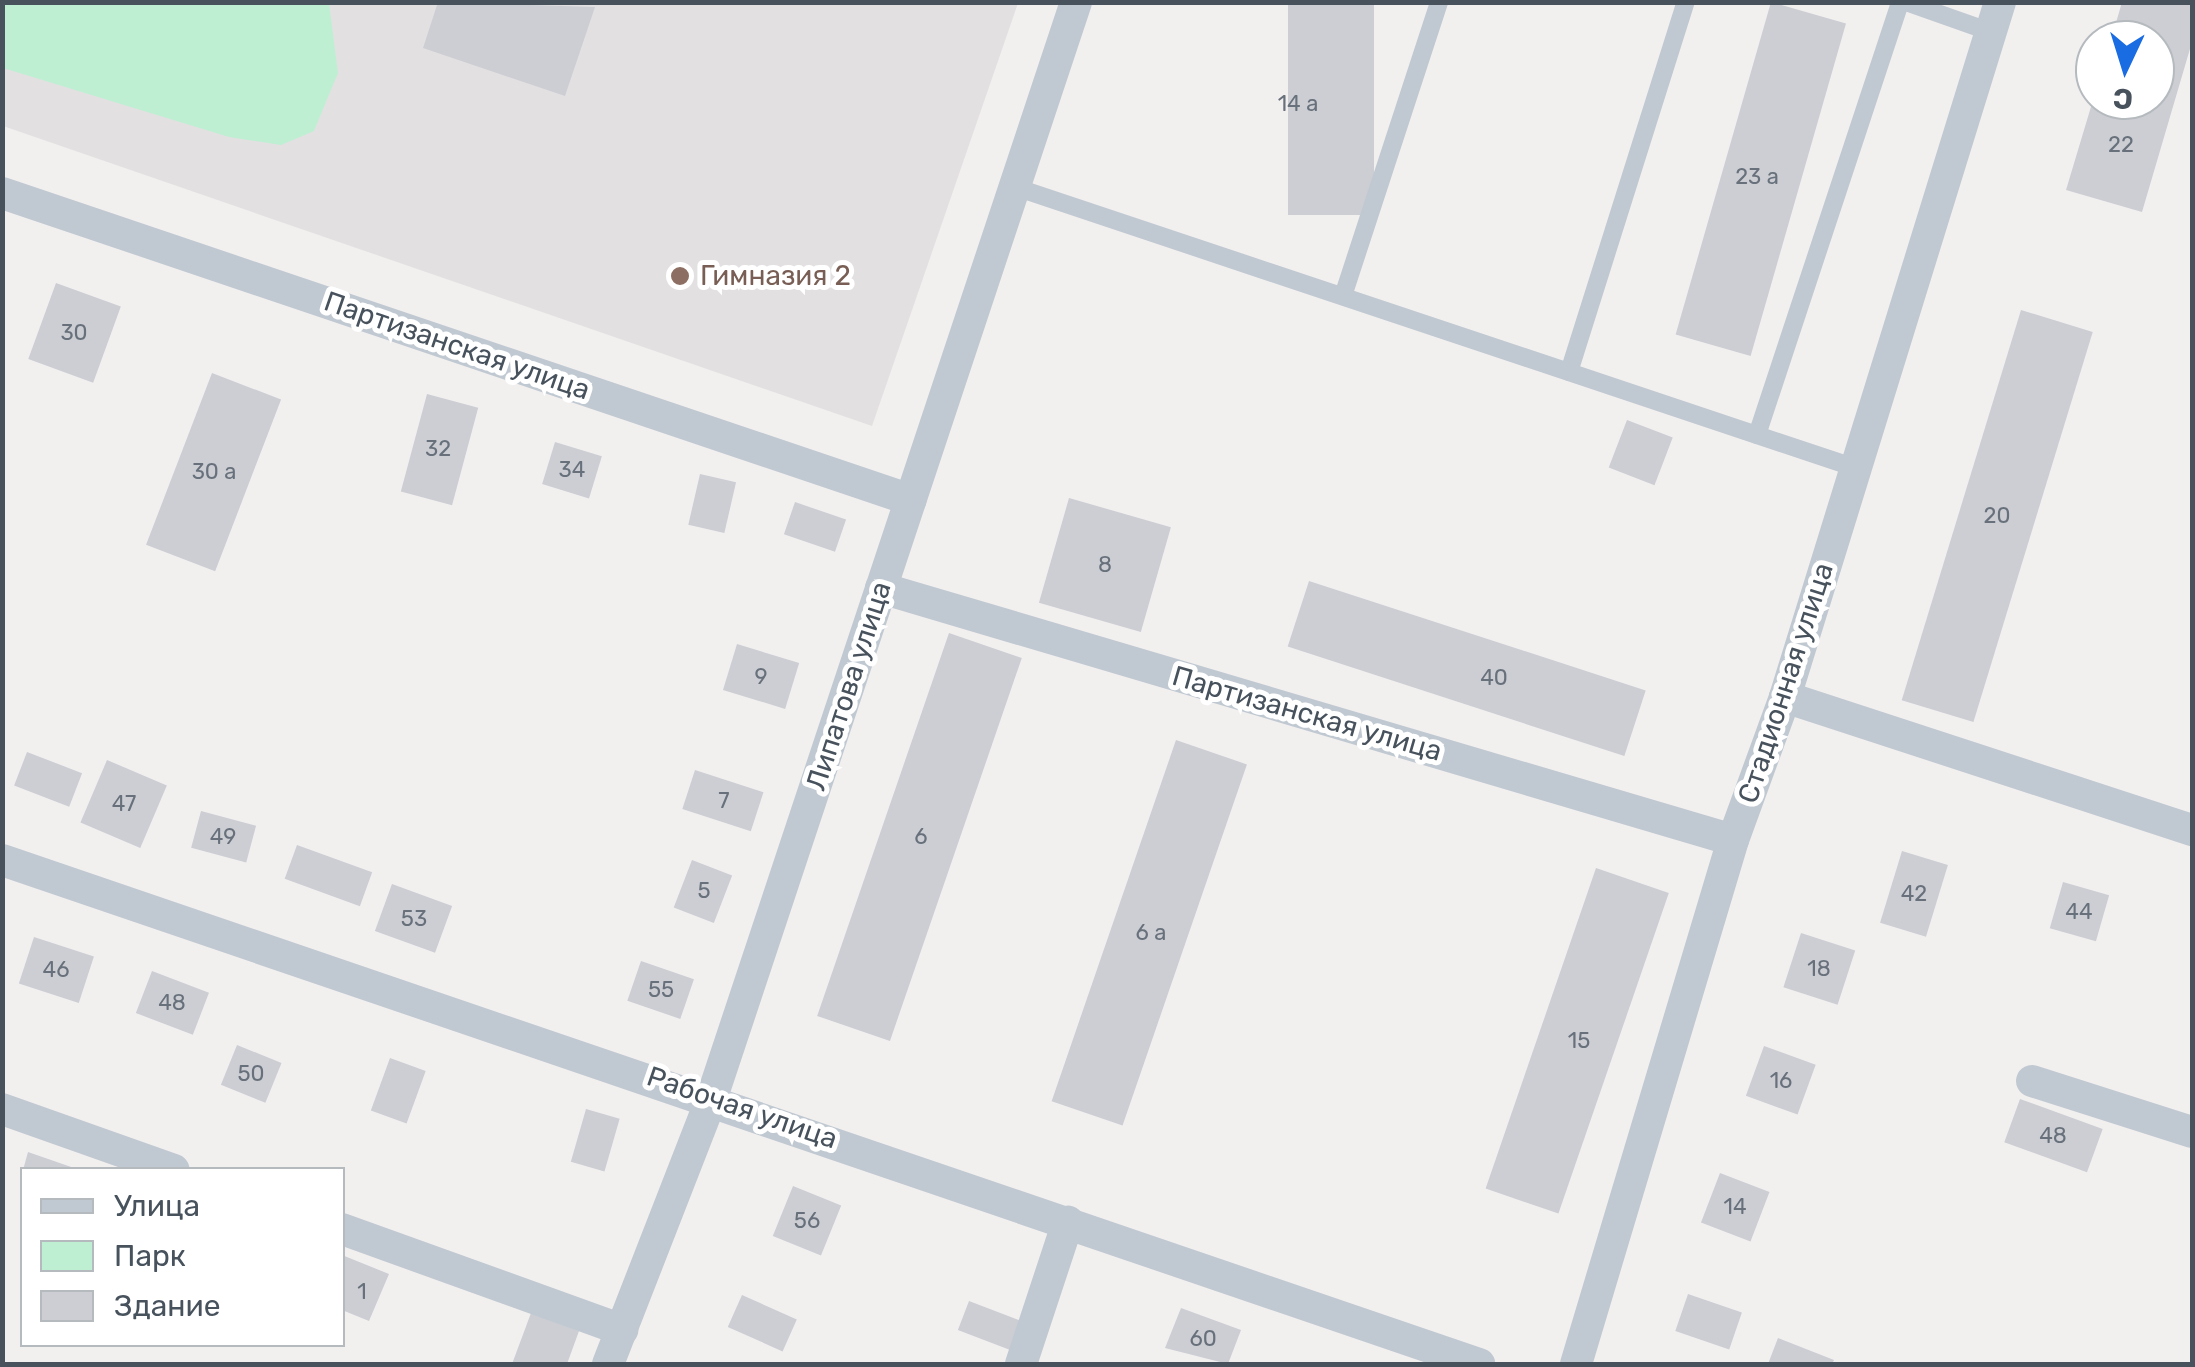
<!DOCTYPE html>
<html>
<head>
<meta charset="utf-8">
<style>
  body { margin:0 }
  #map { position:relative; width:2195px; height:1367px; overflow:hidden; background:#f2efef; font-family:Rubik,sans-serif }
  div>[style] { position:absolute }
  .education>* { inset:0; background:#e3e0e1 }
  .green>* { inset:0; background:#beefd2 }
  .building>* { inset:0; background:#ccced4; transform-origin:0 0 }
  .lane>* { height:18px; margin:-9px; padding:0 9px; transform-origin:9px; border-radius:9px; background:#c0c9d1 }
  .street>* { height:32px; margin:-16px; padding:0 16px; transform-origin:16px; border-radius:16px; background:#c0c9d1 }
  .dots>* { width:28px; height:28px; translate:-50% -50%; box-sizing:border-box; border:5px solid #fff; border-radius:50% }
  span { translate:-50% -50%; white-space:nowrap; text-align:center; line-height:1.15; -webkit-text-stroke:10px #fff; paint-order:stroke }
  .number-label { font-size:22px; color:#68717b }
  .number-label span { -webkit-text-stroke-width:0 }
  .education-label { font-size:28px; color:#785e54 }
  .left { translate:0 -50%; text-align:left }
  .street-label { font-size:28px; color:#47525d }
  .frame { position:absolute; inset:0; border:5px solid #47525d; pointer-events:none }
  .legend { position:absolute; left:20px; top:1167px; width:325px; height:180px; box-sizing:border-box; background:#fff; border:2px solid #b5babe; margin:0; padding:12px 18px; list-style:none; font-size:30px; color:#47525d }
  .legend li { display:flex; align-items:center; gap:20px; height:50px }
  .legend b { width:50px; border:2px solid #b5babe }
  .north { position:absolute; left:2075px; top:20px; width:100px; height:100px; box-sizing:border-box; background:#fff; border:2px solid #b5babe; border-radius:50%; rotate:184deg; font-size:28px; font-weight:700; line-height:40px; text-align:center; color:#47525d }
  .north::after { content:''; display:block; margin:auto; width:35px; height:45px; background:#196ce2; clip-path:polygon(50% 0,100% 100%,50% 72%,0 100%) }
</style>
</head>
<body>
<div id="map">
  <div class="education">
    <div style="clip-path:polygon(3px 3px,1018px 3px,872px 426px,3px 126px)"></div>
  </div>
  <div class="green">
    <div style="clip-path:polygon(2px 3px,329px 3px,338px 73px,314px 131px,281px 145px,229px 137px,3px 68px)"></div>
  </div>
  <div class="building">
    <div style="clip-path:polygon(438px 2px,595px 7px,565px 96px,423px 48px)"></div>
    <div style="left:1288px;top:2px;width:86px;height:213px"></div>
    <div style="left:1771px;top:2px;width:78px;height:346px;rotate:16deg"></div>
    <div style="clip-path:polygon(2122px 2px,2192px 2px,2192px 42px,2142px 212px,2066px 190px,2093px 100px,2155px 100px,2155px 40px,2111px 40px)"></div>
    <div style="left:56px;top:283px;width:69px;height:81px;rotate:20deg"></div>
    <div style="left:2021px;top:310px;width:75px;height:408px;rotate:17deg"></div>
    <div style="left:212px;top:373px;width:74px;height:184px;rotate:21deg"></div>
    <div style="left:427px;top:394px;width:53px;height:101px;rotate:15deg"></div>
    <div style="left:1627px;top:420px;width:49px;height:51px;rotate:21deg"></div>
    <div style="left:555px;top:442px;width:49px;height:44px;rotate:17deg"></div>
    <div style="left:700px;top:474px;width:37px;height:52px;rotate:13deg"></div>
    <div style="left:1069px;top:498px;width:106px;height:109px;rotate:16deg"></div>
    <div style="left:795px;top:502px;width:54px;height:34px;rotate:19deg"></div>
    <div style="left:1309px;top:581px;width:354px;height:69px;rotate:18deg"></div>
    <div style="left:949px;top:633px;width:77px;height:405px;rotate:19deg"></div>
    <div style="left:737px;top:644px;width:65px;height:48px;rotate:17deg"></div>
    <div style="left:1176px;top:740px;width:75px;height:382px;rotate:19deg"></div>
    <div style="left:27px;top:752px;width:59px;height:36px;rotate:21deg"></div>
    <div style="left:107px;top:760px;width:65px;height:68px;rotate:23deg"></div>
    <div style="left:695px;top:770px;width:72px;height:41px;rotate:18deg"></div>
    <div style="left:201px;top:811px;width:57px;height:38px;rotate:15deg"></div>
    <div style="left:297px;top:845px;width:80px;height:36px;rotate:20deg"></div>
    <div style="left:1902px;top:851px;width:48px;height:75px;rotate:17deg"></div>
    <div style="left:692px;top:860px;width:43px;height:51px;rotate:21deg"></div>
    <div style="left:1596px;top:868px;width:77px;height:339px;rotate:19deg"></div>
    <div style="left:2063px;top:882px;width:48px;height:48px;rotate:16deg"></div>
    <div style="left:392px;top:884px;width:64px;height:50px;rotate:20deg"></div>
    <div style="left:1801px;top:933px;width:57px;height:57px;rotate:18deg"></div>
    <div style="left:34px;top:937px;width:63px;height:49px;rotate:18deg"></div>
    <div style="left:641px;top:961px;width:56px;height:42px;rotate:19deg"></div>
    <div style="left:152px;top:971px;width:61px;height:45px;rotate:21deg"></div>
    <div style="left:237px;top:1045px;width:48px;height:43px;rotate:22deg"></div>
    <div style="left:1764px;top:1046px;width:55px;height:53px;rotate:20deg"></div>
    <div style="left:390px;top:1058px;width:38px;height:56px;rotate:20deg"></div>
    <div style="left:2020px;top:1099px;width:88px;height:46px;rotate:20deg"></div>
    <div style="left:586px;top:1109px;width:35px;height:55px;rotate:16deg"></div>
    <div style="clip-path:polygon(28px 1152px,77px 1169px,77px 1170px,23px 1170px)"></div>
    <div style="left:1720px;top:1173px;width:53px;height:53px;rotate:21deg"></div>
    <div style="left:793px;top:1186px;width:52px;height:54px;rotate:22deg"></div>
    <div style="clip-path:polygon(342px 1255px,389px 1274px,369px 1321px,342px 1310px)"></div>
    <div style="left:1688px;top:1294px;width:57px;height:39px;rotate:19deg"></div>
    <div style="left:742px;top:1295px;width:60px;height:35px;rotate:24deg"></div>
    <div style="left:969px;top:1301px;width:56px;height:31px;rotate:21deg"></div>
    <div style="clip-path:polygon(1181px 1308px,1241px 1330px,1228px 1364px,1165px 1348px)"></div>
    <div style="clip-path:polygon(531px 1313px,579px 1331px,567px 1364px,512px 1364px)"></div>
    <div style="clip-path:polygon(1778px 1338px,1834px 1360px,1832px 1364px,1768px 1364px)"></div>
  </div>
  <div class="lane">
    <div style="left:1906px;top:2px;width:90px;rotate:19.4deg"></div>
    <div style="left:1015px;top:187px;width:887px;rotate:18.48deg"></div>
    <div style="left:1344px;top:293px;width:306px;rotate:-71.9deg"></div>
    <div style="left:1569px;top:372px;width:388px;rotate:-72.5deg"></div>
    <div style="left:1757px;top:435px;width:456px;rotate:-71.7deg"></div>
  </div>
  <div class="street">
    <div style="left:2px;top:193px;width:959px;rotate:18.66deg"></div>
    <div style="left:881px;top:588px;width:888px;rotate:16.48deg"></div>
    <div style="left:1785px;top:697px;width:428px;rotate:18.1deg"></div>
    <div style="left:2px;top:860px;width:1561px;rotate:18.84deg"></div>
    <div style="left:2032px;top:1081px;width:168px;rotate:17.7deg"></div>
    <div style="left:2px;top:1109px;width:182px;rotate:19.5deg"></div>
    <div style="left:342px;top:1229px;width:298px;rotate:19.8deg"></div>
    <div style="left:608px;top:1364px;width:287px;rotate:-68.7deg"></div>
    <div style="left:712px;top:1097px;width:1154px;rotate:-71.61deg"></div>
    <div style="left:1021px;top:1364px;width:150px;rotate:-71.7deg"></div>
    <div style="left:1576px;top:1364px;width:547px;rotate:-73.32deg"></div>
    <div style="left:1733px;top:840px;width:152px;rotate:-70deg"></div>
    <div style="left:1785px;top:697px;width:727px;rotate:-72.81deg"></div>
  </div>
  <div class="dots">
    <div style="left:680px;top:276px;background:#8d6e63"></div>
  </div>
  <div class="number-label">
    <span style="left:1298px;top:104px">14 а</span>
    <span style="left:2121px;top:145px">22</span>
    <span style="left:1757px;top:177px">23 а</span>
    <span style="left:74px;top:333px">30</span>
    <span style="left:438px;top:449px">32</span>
    <span style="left:572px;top:470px">34</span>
    <span style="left:214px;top:472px">30 а</span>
    <span style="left:1997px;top:516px">20</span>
    <span style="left:1105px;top:565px">8</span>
    <span style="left:761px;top:677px">9</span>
    <span style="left:1494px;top:678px">40</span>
    <span style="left:724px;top:801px">7</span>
    <span style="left:124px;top:804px">47</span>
    <span style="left:223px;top:837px">49</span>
    <span style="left:921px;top:837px">6</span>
    <span style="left:704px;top:891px">5</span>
    <span style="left:1914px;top:894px">42</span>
    <span style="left:2079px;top:912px">44</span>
    <span style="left:414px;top:919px">53</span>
    <span style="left:1151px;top:933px">6 а</span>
    <span style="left:1819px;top:969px">18</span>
    <span style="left:56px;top:970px">46</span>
    <span style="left:661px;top:990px">55</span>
    <span style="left:172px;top:1003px">48</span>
    <span style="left:1579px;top:1041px">15</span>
    <span style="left:251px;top:1074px">50</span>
    <span style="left:1781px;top:1081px">16</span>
    <span style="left:2053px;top:1136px">48</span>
    <span style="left:1735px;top:1207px">14</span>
    <span style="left:807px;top:1221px">56</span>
    <span style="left:362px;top:1292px">1</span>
    <span style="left:1203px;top:1339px">60</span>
  </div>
  <div class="education-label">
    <span class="left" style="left:700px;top:276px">Гимназия 2</span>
  </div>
  <div class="street-label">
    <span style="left:457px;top:346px;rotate:19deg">Партизанская улица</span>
    <span style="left:1786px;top:683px;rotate:-72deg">Стадионная улица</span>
    <span style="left:849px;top:686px;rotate:-72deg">Липатова улица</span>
    <span style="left:1307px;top:714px;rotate:16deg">Партизанская улица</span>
    <span style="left:742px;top:1108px;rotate:19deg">Рабочая улица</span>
  </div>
  <div class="frame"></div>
  <ul class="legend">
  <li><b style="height:12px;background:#c0c9d1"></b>Улица</li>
  <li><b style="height:28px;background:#beefd2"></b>Парк</li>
  <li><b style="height:28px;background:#ccced4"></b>Здание</li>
  </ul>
  <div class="north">С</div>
</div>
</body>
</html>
